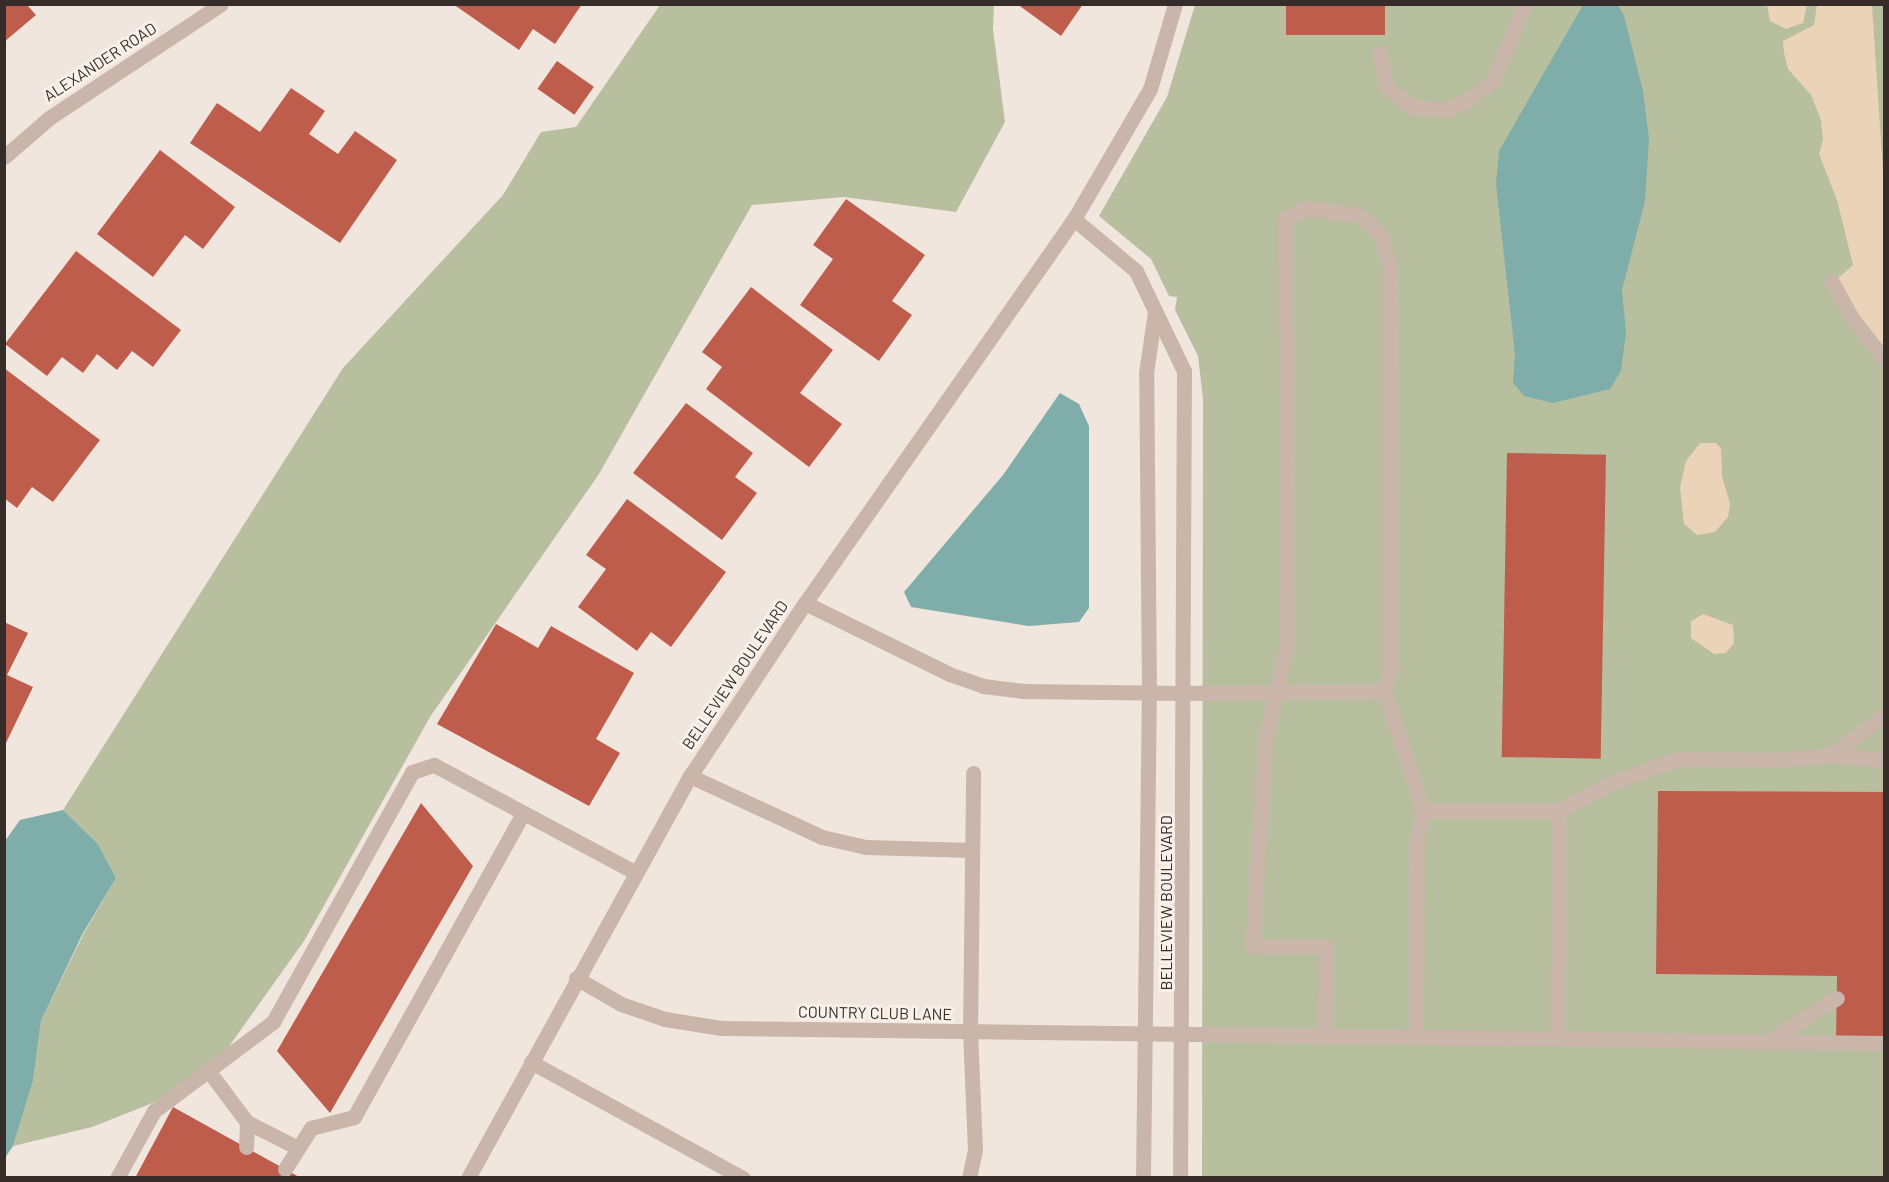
<!DOCTYPE html>
<html>
<head>
<meta charset="utf-8">
<style>
  body { margin:0 }
  #map { position:relative; width:1889px; height:1182px; overflow:hidden; background:#f1e6dd; font-family:Barlow,sans-serif }
  div>[style] { position:absolute }
  .green>* { inset:0; background:#b7bf9e }
  .sand>* { inset:0; background:#ead3b6 }
  .water>* { inset:0; background:#7eadaa }
  .building>* { inset:0; background:#bf5d4d; transform-origin:0 0 }
  .service>* { height:15px; margin:-7.5px; padding:0 7.5px; transform-origin:7.5px; border-radius:7.5px; background:#c9b5aa }
  .minor>* { height:15px; margin:-7.5px; padding:0 7.5px; transform-origin:7.5px; border-radius:7.5px; background:#c9b5aa }
  .tertiary>* { height:15px; margin:-7.5px; padding:0 7.5px; transform-origin:7.5px; border-radius:7.5px; background:#c9b5aa }
  span { translate:-50% -50%; white-space:nowrap; text-align:center; line-height:1.15; -webkit-text-stroke:6px #f9f0e9; paint-order:stroke }
  .street-label { font-size:16px; color:#362c29 }
  .frame { position:absolute; inset:0; border:6px solid #362c29; pointer-events:none }
</style>
</head>
<body>
<div id="map">
  <div class="green">
    <div style="clip-path:polygon(660px 5px,994px 5px,993px 29px,1005px 122px,956px 212px,844px 197px,752px 205px,599px 474px,430px 717px,304px 941px,203px 1083px,92px 1127px,13px 1146px,33px 1081px,41px 1021px,83px 935px,116px 878px,98px 844px,63px 810px,343px 368px,503px 195px,541px 132px,576px 127px)"></div>
    <div style="clip-path:polygon(1195px 5px,1884px 5px,1884px 1177px,1202px 1177px,1203px 399px,1198px 356px,1175px 310px,1177px 297px,1169px 296px,1151px 259px,1099px 216px,1167px 97px)"></div>
  </div>
  <div class="sand">
    <div style="clip-path:polygon(1767px 5px,1807px 4px,1807px 5px,1803px 23px,1786px 29px,1770px 21px)"></div>
    <div style="clip-path:polygon(1817px 5px,1872px 5px,1884px 187px,1884px 349px,1854px 309px,1838px 278px,1853px 265px,1837px 200px,1819px 154px,1823px 140px,1821px 120px,1811px 95px,1788px 69px,1784px 53px,1783px 41px,1814px 25px)"></div>
    <div style="clip-path:polygon(1700px 443px,1716px 443px,1721px 448px,1722px 476px,1730px 504px,1728px 517px,1715px 532px,1697px 535px,1684px 524px,1680px 487px,1686px 461px)"></div>
    <div style="clip-path:polygon(1703px 614px,1733px 625px,1734px 643px,1726px 653px,1714px 654px,1691px 638px,1691px 621px)"></div>
  </div>
  <div class="water">
    <div style="clip-path:polygon(1583px 5px,1618px 5px,1624px 16px,1643px 91px,1649px 138px,1645px 201px,1622px 290px,1626px 333px,1621px 371px,1610px 389px,1553px 403px,1524px 396px,1513px 383px,1515px 354px,1496px 184px,1499px 151px)"></div>
    <div style="clip-path:polygon(1060px 393px,1079px 404px,1089px 426px,1089px 608px,1079px 622px,1029px 626px,911px 607px,904px 592px,1003px 475px)"></div>
    <div style="clip-path:polygon(63px 810px,98px 844px,116px 878px,82px 935px,41px 1021px,33px 1081px,13px 1146px,5px 1158px,5px 841px,20px 820px)"></div>
  </div>
  <div class="building">
    <div style="clip-path:polygon(453px 4px,582px 4px,555px 44px,533px 29px,519px 50px)"></div>
    <div style="clip-path:polygon(1017px 4px,1083px 4px,1061px 36px)"></div>
    <div style="left:1286px;top:4px;width:99px;height:31px"></div>
    <div style="clip-path:polygon(4px 5px,27px 5px,36px 15px,4px 42px)"></div>
    <div style="left:557px;top:61px;width:45px;height:34px;rotate:35deg"></div>
    <div style="clip-path:polygon(291px 88px,325px 111px,309px 134px,338px 154px,355px 131px,397px 160px,340px 243px,190px 143px,217px 103px,260px 132px)"></div>
    <div style="clip-path:polygon(160px 150px,235px 207px,203px 249px,185px 235px,153px 277px,97px 234px)"></div>
    <div style="clip-path:polygon(846px 199px,925px 255px,892px 301px,912px 315px,879px 361px,800px 305px,833px 259px,813px 245px)"></div>
    <div style="clip-path:polygon(76px 251px,181px 330px,153px 367px,132px 351px,117px 370px,97px 354px,83px 373px,62px 357px,47px 376px,5px 344px)"></div>
    <div style="clip-path:polygon(751px 287px,833px 350px,800px 393px,842px 424px,809px 467px,706px 389px,722px 367px,702px 352px)"></div>
    <div style="clip-path:polygon(4px 368px,100px 440px,53px 502px,32px 487px,17px 508px,4px 498px)"></div>
    <div style="clip-path:polygon(686px 403px,753px 453px,735px 477px,757px 493px,722px 540px,633px 473px)"></div>
    <div style="left:1507px;top:453px;width:99px;height:304px;rotate:1deg"></div>
    <div style="clip-path:polygon(627px 499px,726px 572px,671px 647px,651px 632px,637px 651px,578px 607px,606px 569px,586px 555px)"></div>
    <div style="clip-path:polygon(4px 622px,28px 633px,7px 675px,33px 687px,4px 747px)"></div>
    <div style="clip-path:polygon(496px 624px,538px 648px,551px 626px,634px 673px,596px 739px,620px 753px,589px 806px,437px 724px)"></div>
    <div style="clip-path:polygon(1658px 791px,1884px 792px,1884px 1039px,1836px 1039px,1837px 976px,1656px 974px)"></div>
    <div style="clip-path:polygon(421px 803px,473px 866px,330px 1113px,277px 1051px)"></div>
    <div style="clip-path:polygon(173px 1107px,301px 1178px,135px 1178px)"></div>
  </div>
  <div class="service">
    <div style="left:1379px;top:53px;width:35px;rotate:78deg"></div>
    <div style="left:1386px;top:87px;width:34px;rotate:37deg"></div>
    <div style="left:1413px;top:107px;width:34px;rotate:5deg"></div>
    <div style="left:1447px;top:110px;width:27px;rotate:-27deg"></div>
    <div style="left:1471px;top:98px;width:28px;rotate:-39deg"></div>
    <div style="left:1493px;top:80px;width:82px;rotate:-67.2deg"></div>
    <div style="left:1832px;top:282px;width:41px;rotate:60.9deg"></div>
    <div style="left:1852px;top:318px;width:52px;rotate:52deg"></div>
    <div style="left:805px;top:603px;width:161px;rotate:26.2deg"></div>
    <div style="left:949px;top:674px;width:36px;rotate:19deg"></div>
    <div style="left:983px;top:686px;width:39px;rotate:7deg"></div>
    <div style="left:1022px;top:691px;width:162px;rotate:0.7deg"></div>
    <div style="left:1184px;top:693px;width:200px;rotate:-0.6deg"></div>
    <div style="left:1831px;top:755px;width:53px;rotate:5.4deg"></div>
    <div style="left:690px;top:776px;width:145px;rotate:24.8deg"></div>
    <div style="left:822px;top:837px;width:45px;rotate:12.8deg"></div>
    <div style="left:866px;top:847px;width:106px;rotate:1.6deg"></div>
    <div style="left:1423px;top:811px;width:135px"></div>
    <div style="left:1558px;top:811px;width:64px;rotate:-27.8deg"></div>
    <div style="left:1615px;top:781px;width:68px;rotate:-19deg"></div>
    <div style="left:1679px;top:759px;width:99px;rotate:0.6deg"></div>
    <div style="left:1778px;top:760px;width:53px;rotate:-5.4deg"></div>
    <div style="left:1831px;top:755px;width:66px;rotate:-37deg"></div>
    <div style="left:576px;top:978px;width:52px;rotate:30deg"></div>
    <div style="left:621px;top:1004px;width:46px;rotate:18.8deg"></div>
    <div style="left:665px;top:1019px;width:57px;rotate:9.1deg"></div>
    <div style="left:721px;top:1028px;width:1163px;rotate:0.74deg"></div>
    <div style="left:1324px;top:1037px;width:90px;rotate:-88.7deg"></div>
    <div style="left:1326px;top:947px;width:74px;rotate:-179.2deg"></div>
    <div style="left:1252px;top:946px;width:209px;rotate:-86.2deg"></div>
    <div style="left:1266px;top:737px;width:95px;rotate:-77.3deg"></div>
    <div style="left:1287px;top:644px;width:425px;rotate:-90.3deg"></div>
    <div style="left:1285px;top:219px;width:23px;rotate:-29deg"></div>
    <div style="left:1305px;top:208px;width:54px;rotate:7.4deg"></div>
    <div style="left:1359px;top:215px;width:28px;rotate:41deg"></div>
    <div style="left:1380px;top:233px;width:35px;rotate:74deg"></div>
    <div style="left:1390px;top:267px;width:401px;rotate:89.9deg"></div>
    <div style="left:1391px;top:668px;width:24px;rotate:107deg"></div>
    <div style="left:1384px;top:691px;width:126px;rotate:72deg"></div>
    <div style="left:1423px;top:811px;width:29px;rotate:102deg"></div>
    <div style="left:1417px;top:839px;width:196px;rotate:90.3deg"></div>
    <div style="left:1557px;top:1037px;width:226px;rotate:-89.7deg"></div>
    <div style="left:1768px;top:1041px;width:81px;rotate:-31.9deg"></div>
    <div style="left:531px;top:1062px;width:242px;rotate:28.7deg"></div>
    <div style="left:207px;top:1069px;width:66px;rotate:53deg"></div>
    <div style="left:247px;top:1122px;width:25px;rotate:92deg"></div>
    <div style="left:247px;top:1122px;width:57px;rotate:27deg"></div>
    <div style="left:285px;top:1169px;width:49px;rotate:-57.6deg"></div>
    <div style="left:311px;top:1128px;width:44px;rotate:-14.3deg"></div>
    <div style="left:354px;top:1117px;width:346px;rotate:-60.9deg"></div>
    <div style="left:117px;top:1178px;width:77px;rotate:-61.1deg"></div>
    <div style="left:154px;top:1111px;width:149px;rotate:-36.8deg"></div>
    <div style="left:273px;top:1022px;width:286px;rotate:-60.9deg"></div>
    <div style="left:412px;top:772px;width:23px;rotate:-18deg"></div>
    <div style="left:434px;top:765px;width:227px;rotate:28.1deg"></div>
    <div style="left:969px;top:1178px;width:29px;rotate:-78deg"></div>
    <div style="left:975px;top:1150px;width:117px;rotate:-92.4deg"></div>
    <div style="left:970px;top:1033px;width:260px;rotate:-89.3deg"></div>
  </div>
  <div class="minor">
    <div style="left:4px;top:157px;width:60px;rotate:-40.9deg"></div>
    <div style="left:49px;top:118px;width:206px;rotate:-33.5deg"></div>
    <div style="left:1074px;top:219px;width:81px;rotate:40deg"></div>
    <div style="left:1136px;top:271px;width:111px;rotate:64.4deg"></div>
    <div style="left:1184px;top:371px;width:807px;rotate:90.28deg"></div>
    <div style="left:1143px;top:1178px;width:486px;rotate:-89.3deg"></div>
    <div style="left:1149px;top:692px;width:319px;rotate:-90.5deg"></div>
    <div style="left:1146px;top:373px;width:62px;rotate:-81.6deg"></div>
  </div>
  <div class="tertiary">
    <div style="left:468px;top:1178px;width:459px;rotate:-61.1deg"></div>
    <div style="left:690px;top:776px;width:208px;rotate:-56.4deg"></div>
    <div style="left:805px;top:603px;width:469px;rotate:-55deg"></div>
    <div style="left:1074px;top:219px;width:151px;rotate:-59.7deg"></div>
    <div style="left:1150px;top:89px;width:89px;rotate:-73.6deg"></div>
  </div>
  <div class="street-label">
    <span style="left:100px;top:62px;rotate:-33deg">ALEXANDER ROAD</span>
    <span style="left:735px;top:675px;rotate:-56deg">BELLEVIEW BOULEVARD</span>
    <span style="left:1166px;top:903px;rotate:-90deg">BELLEVIEW BOULEVARD</span>
    <span style="left:875px;top:1013px;rotate:1deg">COUNTRY CLUB LANE</span>
  </div>
  <div class="frame"></div>
</div>
</body>
</html>
